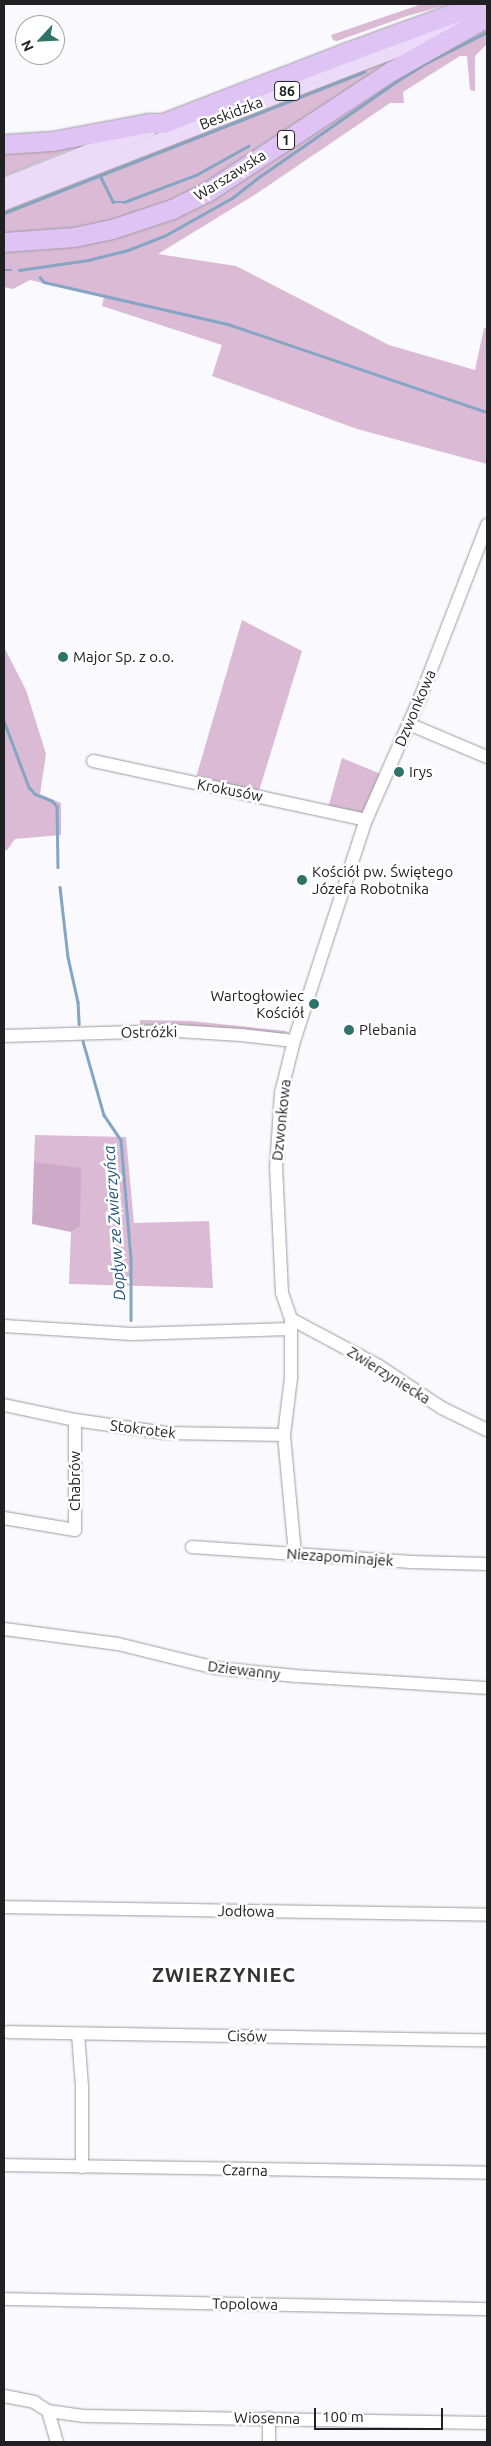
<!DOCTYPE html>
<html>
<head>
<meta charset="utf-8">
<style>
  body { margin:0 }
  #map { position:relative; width:491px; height:2446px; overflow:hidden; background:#f9f9fe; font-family:Ubuntu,sans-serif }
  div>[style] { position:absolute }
  .green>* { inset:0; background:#dbbad6 }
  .forest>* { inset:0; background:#cdaac8 }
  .stream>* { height:2.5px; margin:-1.25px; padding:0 1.25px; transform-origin:1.25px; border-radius:1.25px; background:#84a5c3 }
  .roads { filter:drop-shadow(0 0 1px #9c9ba1) drop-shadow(0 0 1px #9c9ba1) }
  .minor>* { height:12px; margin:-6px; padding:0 6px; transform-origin:6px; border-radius:6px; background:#fff }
  .major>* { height:16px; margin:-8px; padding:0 8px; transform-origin:8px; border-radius:8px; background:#ebdbf8 }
  .highway>* { height:19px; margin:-9.5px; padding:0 9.5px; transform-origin:9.5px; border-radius:9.5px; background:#dec3f4 }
  .dots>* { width:14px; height:14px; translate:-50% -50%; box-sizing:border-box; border:2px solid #fff; border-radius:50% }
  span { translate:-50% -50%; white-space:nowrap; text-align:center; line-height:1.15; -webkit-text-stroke:5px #fff; paint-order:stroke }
  .shield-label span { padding:1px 4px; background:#fff; border:1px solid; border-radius:4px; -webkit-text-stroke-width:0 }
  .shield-label { font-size:14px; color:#212023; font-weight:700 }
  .street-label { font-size:15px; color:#212023 }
  .poi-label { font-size:15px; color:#212023 }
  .left { translate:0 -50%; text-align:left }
  .right { translate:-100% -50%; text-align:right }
  .water-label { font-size:16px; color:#1d4f78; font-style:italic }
  .district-label { font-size:20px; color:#333338; font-weight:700; letter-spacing:1px }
  .frame { position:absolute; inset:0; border:5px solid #212023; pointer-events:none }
  .north { position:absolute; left:15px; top:15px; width:50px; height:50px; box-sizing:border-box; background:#fff; border:1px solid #a6a6a7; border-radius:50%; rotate:245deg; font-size:14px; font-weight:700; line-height:20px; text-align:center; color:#212023 }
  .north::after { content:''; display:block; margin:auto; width:18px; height:22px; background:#2e746b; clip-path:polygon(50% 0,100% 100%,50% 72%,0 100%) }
  .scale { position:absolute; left:314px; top:2408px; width:129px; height:22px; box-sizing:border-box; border:2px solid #212023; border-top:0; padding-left:6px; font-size:15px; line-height:18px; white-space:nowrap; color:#212023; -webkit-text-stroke:4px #fff; paint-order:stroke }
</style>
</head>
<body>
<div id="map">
  <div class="green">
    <div style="clip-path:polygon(422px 4px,450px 4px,407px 16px,337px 41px,333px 40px,331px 35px)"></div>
    <div style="clip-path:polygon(487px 28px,487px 44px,475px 56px,475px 91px,470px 90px,467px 56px,460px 56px,403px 92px,404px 103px,390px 103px,256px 194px,158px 254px,236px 266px,389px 345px,475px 370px,484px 328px,487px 329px,487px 464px,357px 429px,212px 376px,222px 345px,102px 306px,104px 297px,30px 280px,13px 289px,4px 287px,4px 252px,43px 249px,110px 238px,395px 77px)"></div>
    <div style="clip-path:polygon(411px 51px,198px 189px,156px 208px,90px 227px,4px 236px,4px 211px)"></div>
    <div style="clip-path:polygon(80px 142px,81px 145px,4px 176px,4px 148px)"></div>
    <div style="clip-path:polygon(242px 620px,302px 651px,259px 791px,195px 781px)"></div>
    <div style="clip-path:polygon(4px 647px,26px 690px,46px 754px,40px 794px,61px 803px,61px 835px,15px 839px,7px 850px,4px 850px)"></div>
    <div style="clip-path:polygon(342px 758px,381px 774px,362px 815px,328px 808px)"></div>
    <div style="clip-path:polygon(140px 1020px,191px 1021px,286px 1031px,288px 1033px,277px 1033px,276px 1035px,140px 1027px)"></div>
    <div style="clip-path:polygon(35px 1135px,126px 1137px,134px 1223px,209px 1221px,213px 1288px,69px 1284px,71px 1232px,80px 1227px,34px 1162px)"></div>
  </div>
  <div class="forest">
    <div style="clip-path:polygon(34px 1162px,81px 1168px,80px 1227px,71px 1232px,32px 1224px)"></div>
  </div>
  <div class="stream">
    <div style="left:100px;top:175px;width:30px;rotate:64deg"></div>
    <div style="left:113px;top:202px;width:11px"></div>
    <div style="left:124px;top:202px;width:77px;rotate:-20.6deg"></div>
    <div style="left:196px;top:175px;width:60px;rotate:-29.1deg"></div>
    <div style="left:4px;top:213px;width:387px;rotate:-21.4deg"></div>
    <div style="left:4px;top:270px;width:7px"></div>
    <div style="left:19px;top:270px;width:70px;rotate:-8.2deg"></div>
    <div style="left:88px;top:260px;width:41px;rotate:-14deg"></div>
    <div style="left:128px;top:250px;width:41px;rotate:-21.5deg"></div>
    <div style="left:166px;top:235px;width:76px;rotate:-29.3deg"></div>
    <div style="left:232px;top:198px;width:34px;rotate:-38deg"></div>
    <div style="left:259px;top:177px;width:168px;rotate:-34.8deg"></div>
    <div style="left:397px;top:81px;width:32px;rotate:-32deg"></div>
    <div style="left:424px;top:64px;width:71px;rotate:-26.9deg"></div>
    <div style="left:40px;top:277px;width:6px;rotate:51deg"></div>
    <div style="left:44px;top:282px;width:189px;rotate:12.9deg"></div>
    <div style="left:228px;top:324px;width:274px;rotate:18.8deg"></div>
    <div style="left:4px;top:721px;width:71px;rotate:69.3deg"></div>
    <div style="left:29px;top:787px;width:9px;rotate:49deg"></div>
    <div style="left:35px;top:794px;width:18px;rotate:22deg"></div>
    <div style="left:52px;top:801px;width:7px;rotate:45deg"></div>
    <div style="left:57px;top:806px;width:61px;rotate:89.1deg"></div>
    <div style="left:60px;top:887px;width:70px;rotate:83.5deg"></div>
    <div style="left:68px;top:957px;width:46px;rotate:77.5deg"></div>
    <div style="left:78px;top:1002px;width:22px;rotate:87deg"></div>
    <div style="left:83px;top:1041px;width:77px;rotate:74.2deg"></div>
    <div style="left:104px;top:1115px;width:30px;rotate:56deg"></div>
    <div style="left:121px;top:1140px;width:118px;rotate:85.2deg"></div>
    <div style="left:131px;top:1258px;width:62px;rotate:90deg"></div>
  </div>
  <div class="roads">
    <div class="minor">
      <div style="left:409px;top:724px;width:85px;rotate:22.9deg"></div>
      <div style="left:93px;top:761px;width:279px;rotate:12.2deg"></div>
      <div style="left:4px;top:1036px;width:173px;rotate:-1.7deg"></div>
      <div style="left:177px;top:1031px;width:64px;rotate:3.6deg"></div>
      <div style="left:241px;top:1035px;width:53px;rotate:6.5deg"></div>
      <div style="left:291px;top:1319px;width:100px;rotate:28.1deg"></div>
      <div style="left:379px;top:1366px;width:76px;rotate:33.7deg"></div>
      <div style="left:442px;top:1408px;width:50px;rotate:26.1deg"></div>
      <div style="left:4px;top:1326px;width:128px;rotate:3.6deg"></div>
      <div style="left:132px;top:1334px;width:158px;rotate:-1.8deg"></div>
      <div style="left:4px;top:1405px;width:73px;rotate:11.9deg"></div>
      <div style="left:75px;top:1420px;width:92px;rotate:8.1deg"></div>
      <div style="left:166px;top:1433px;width:118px;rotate:1deg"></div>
      <div style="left:4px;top:1518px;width:72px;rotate:9.6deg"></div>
      <div style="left:75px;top:1530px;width:110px;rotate:-90deg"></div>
      <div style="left:192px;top:1547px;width:220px;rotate:3.9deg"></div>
      <div style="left:411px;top:1562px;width:76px;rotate:1.5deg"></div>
      <div style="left:295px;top:1554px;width:120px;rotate:-95.3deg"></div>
      <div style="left:284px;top:1435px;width:57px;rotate:-83deg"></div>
      <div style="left:291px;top:1378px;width:59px;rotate:-90deg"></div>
      <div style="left:291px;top:1319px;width:28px;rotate:-109deg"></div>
      <div style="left:282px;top:1293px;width:125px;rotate:-92.7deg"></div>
      <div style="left:276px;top:1168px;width:75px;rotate:-86.2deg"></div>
      <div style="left:281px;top:1093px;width:54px;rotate:-76deg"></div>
      <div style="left:294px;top:1041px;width:232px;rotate:-72deg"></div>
      <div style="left:366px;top:820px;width:133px;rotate:-66.1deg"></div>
      <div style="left:420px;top:698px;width:186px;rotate:-68.8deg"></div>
      <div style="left:4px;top:1629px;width:115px;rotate:7.5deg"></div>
      <div style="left:118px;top:1644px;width:101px;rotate:13.8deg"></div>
      <div style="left:216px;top:1668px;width:80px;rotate:5.7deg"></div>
      <div style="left:296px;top:1676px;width:191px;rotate:3.6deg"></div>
      <div style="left:4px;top:1907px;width:483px;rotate:0.9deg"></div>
      <div style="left:8px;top:2032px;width:479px;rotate:1deg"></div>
      <div style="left:78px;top:2034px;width:52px;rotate:85.6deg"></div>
      <div style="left:82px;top:2086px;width:81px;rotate:90deg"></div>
      <div style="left:4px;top:2165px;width:483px;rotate:0.9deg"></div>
      <div style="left:4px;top:2299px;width:483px;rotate:1.2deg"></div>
      <div style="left:4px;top:2396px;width:31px;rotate:11deg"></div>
      <div style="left:34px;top:2402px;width:17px;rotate:33deg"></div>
      <div style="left:48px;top:2411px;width:32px;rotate:74deg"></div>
      <div style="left:48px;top:2411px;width:37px;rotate:8deg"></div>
      <div style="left:85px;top:2416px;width:402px;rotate:1deg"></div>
      <div style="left:269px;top:2442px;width:24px;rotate:-90deg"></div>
    </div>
    <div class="major">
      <div style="left:4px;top:186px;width:157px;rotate:-21.7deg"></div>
      <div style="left:4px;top:202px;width:385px;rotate:-21.3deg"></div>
      <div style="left:363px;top:62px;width:103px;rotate:-20.4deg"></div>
    </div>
    <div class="highway">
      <div style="left:4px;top:144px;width:48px;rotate:-3.6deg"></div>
      <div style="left:52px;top:141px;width:98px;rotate:-10.6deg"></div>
      <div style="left:148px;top:123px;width:15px"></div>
      <div style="left:163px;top:123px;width:197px;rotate:-21.1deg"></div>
      <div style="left:347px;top:52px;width:140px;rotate:-20.1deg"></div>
      <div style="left:4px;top:242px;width:70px;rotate:-4.1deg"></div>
      <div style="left:74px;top:237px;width:39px;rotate:-12deg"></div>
      <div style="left:112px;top:229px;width:63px;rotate:-18.4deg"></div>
      <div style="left:172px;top:209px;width:39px;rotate:-26deg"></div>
      <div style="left:207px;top:192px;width:222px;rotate:-33.3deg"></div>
      <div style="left:393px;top:70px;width:108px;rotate:-29.4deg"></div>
    </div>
  </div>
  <div class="dots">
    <div style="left:63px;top:657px;background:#2e746b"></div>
    <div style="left:399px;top:772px;background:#2e746b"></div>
    <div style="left:302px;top:880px;background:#2e746b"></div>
    <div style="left:314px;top:1004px;background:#2e746b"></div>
    <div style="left:349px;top:1030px;background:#2e746b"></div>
  </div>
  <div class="shield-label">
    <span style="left:287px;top:91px">86</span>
    <span style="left:286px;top:140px">1</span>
  </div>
  <div class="street-label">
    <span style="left:231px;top:113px;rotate:-21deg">Beskidzka</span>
    <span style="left:230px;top:175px;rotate:-32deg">Warszawska</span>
    <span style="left:415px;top:708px;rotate:-67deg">Dzwonkowa</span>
    <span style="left:230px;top:790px;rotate:11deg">Krokusów</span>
    <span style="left:149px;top:1032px;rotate:-1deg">Ostróżki</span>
    <span style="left:281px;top:1120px;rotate:-84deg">Dzwonkowa</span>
    <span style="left:389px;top:1375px;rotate:32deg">Zwierzyniecka</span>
    <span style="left:143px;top:1429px;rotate:7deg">Stokrotek</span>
    <span style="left:75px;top:1481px;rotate:-90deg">Chabrów</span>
    <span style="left:340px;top:1557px;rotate:4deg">Niezapominajek</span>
    <span style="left:244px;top:1670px;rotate:7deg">Dziewanny</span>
    <span style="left:246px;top:1911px;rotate:1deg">Jodłowa</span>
    <span style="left:247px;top:2036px;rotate:1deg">Cisów</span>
    <span style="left:245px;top:2170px;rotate:1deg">Czarna</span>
    <span style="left:245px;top:2304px;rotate:1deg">Topolowa</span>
    <span style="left:267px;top:2418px;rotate:1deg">Wiosenna</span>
  </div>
  <div class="poi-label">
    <span class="left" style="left:73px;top:657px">Major Sp. z o.o.</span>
    <span class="left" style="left:409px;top:772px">Irys</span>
    <span class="left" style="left:312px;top:880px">Kościół pw. Świętego<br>Józefa Robotnika</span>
    <span class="right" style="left:304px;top:1004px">Wartogłowiec<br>Kościół</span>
    <span class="left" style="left:359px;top:1030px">Plebania</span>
  </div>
  <div class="water-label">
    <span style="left:114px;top:1223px;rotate:-94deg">Dopływ ze Zwierzyńca</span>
  </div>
  <div class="district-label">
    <span style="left:224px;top:1974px">ZWIERZYNIEC</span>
  </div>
  <div class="frame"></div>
  <div class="north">N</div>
  <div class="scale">100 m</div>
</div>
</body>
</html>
